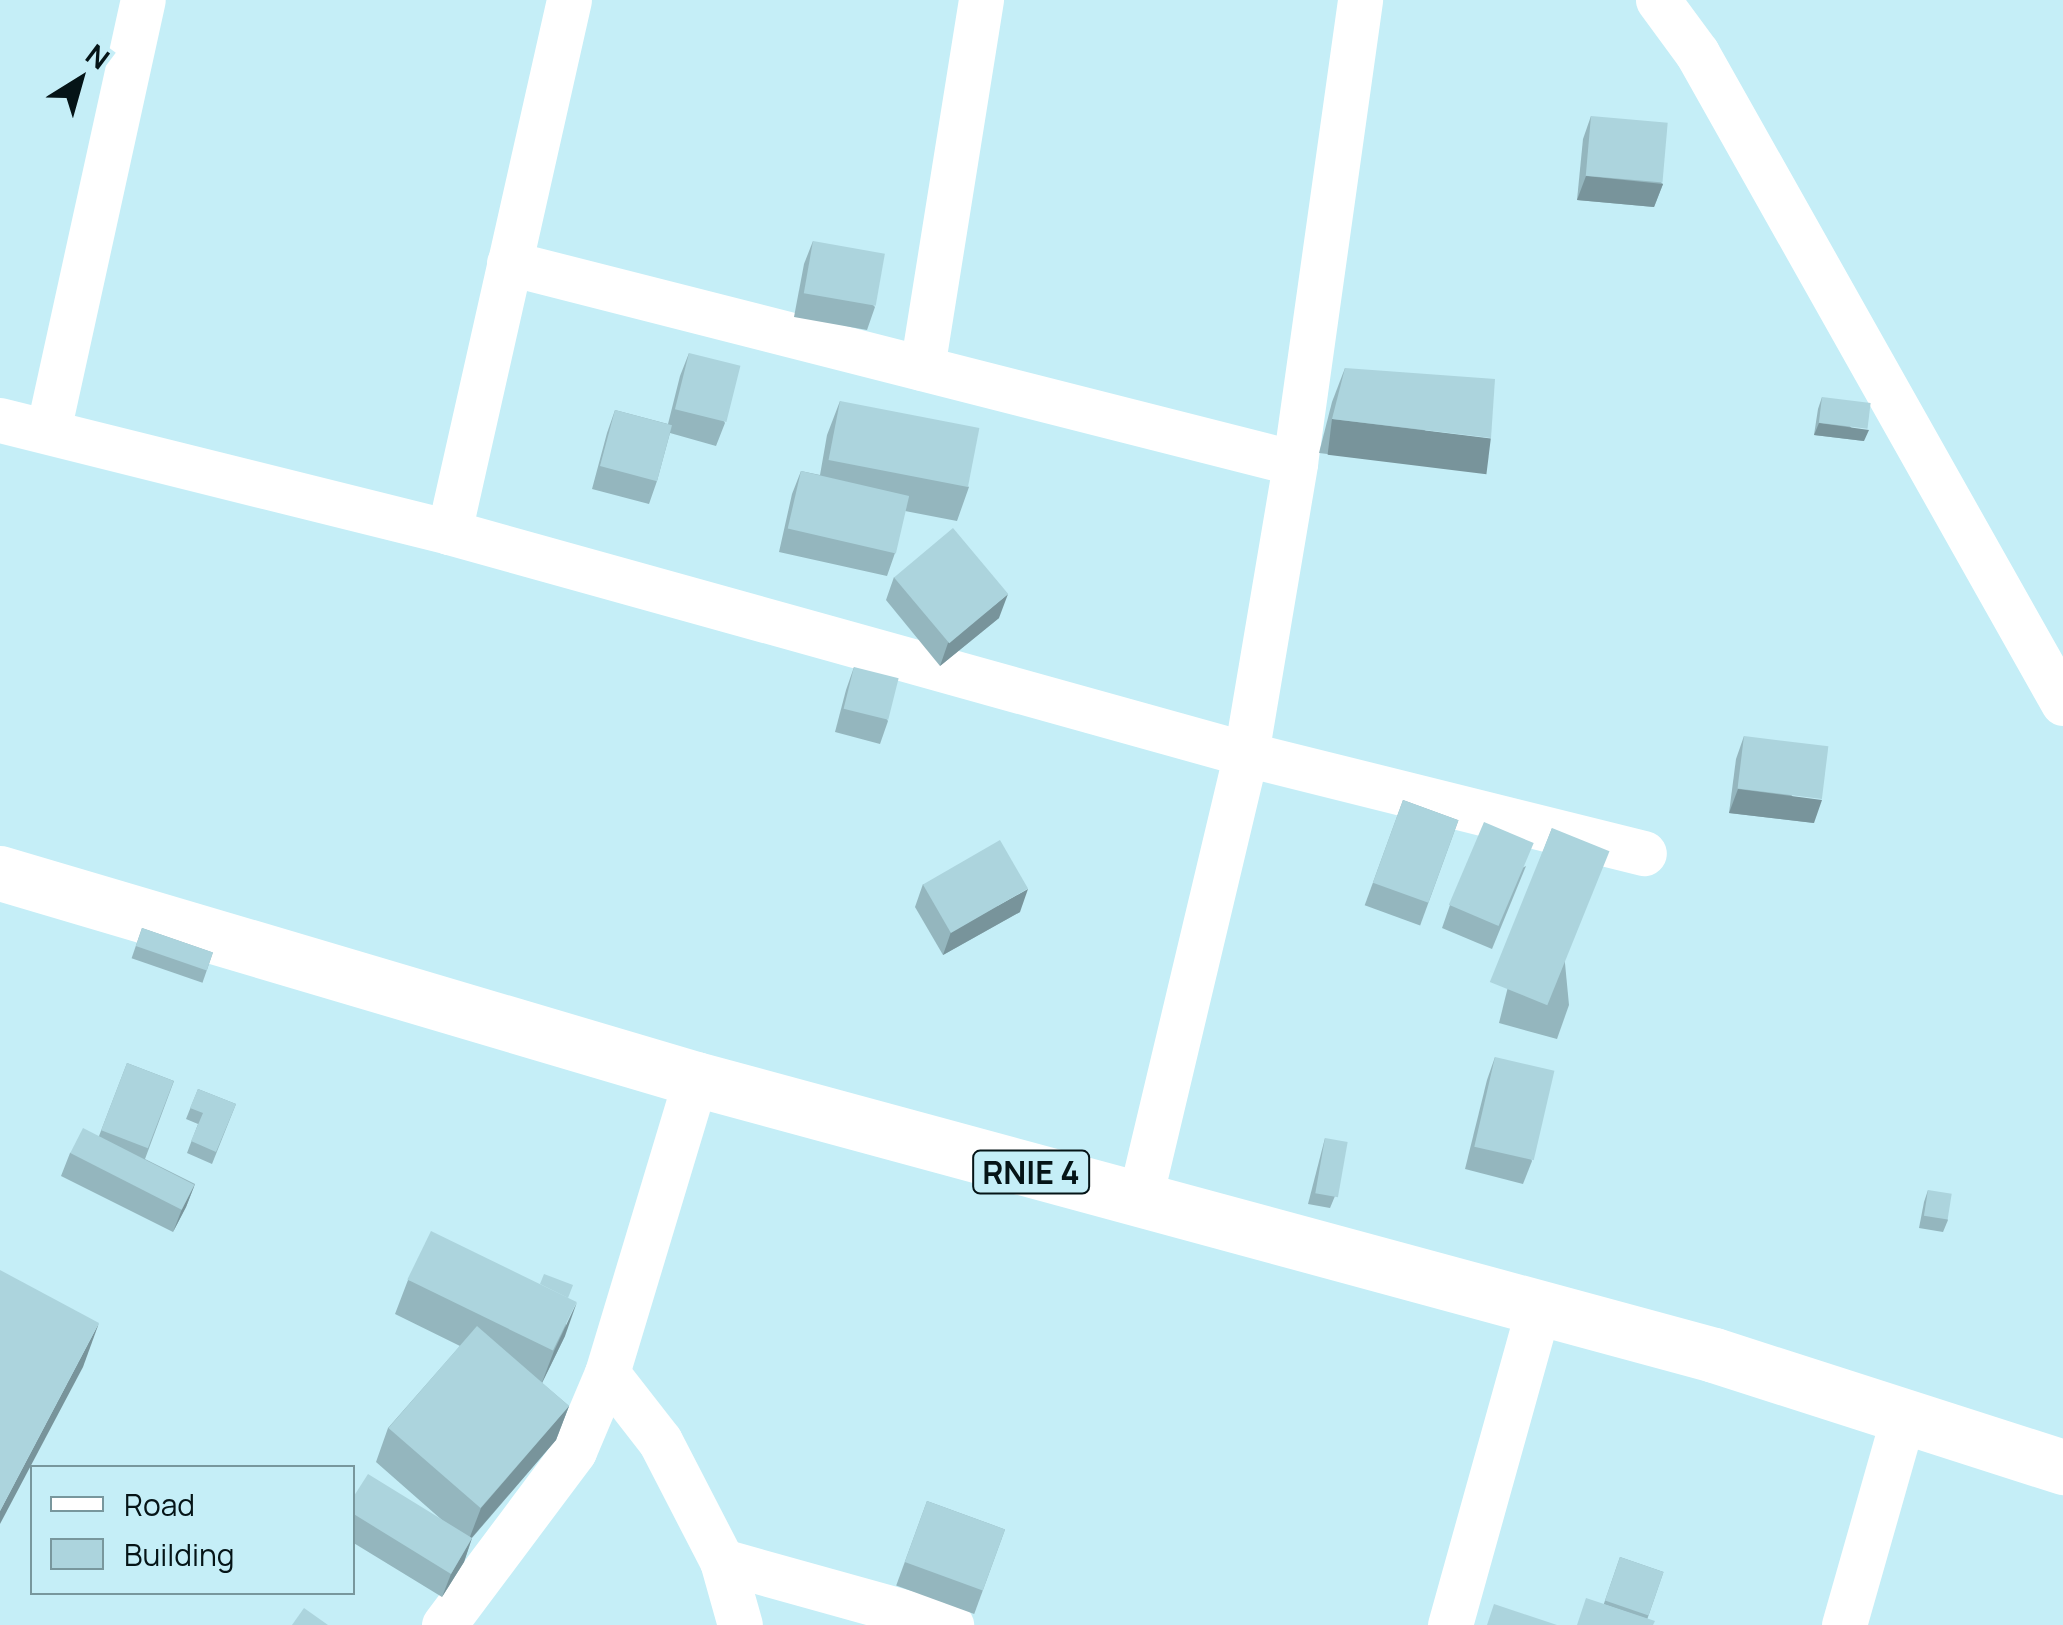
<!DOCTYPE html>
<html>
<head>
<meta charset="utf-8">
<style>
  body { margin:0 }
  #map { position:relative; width:2063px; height:1625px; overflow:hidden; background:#c5eef7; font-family:Manrope,sans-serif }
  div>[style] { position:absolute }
  .street>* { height:45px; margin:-22.5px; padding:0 22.5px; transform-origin:22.5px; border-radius:22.5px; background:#fff }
  .primary>* { height:55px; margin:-27.5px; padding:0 27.5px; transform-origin:27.5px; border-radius:27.5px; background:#fff }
  .wall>* { inset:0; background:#94b6be; transform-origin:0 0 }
  .shaded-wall>* { inset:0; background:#78949b; transform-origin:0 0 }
  .building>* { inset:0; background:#acd4dd; transform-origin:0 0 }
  span { translate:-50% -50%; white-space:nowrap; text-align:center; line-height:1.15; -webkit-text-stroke:8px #c5eef7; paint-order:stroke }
  .shield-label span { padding:2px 8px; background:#c5eef7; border:2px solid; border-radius:8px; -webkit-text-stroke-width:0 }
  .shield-label { font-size:32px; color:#051417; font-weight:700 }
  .legend { position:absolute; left:30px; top:1465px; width:325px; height:130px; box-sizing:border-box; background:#c5eef7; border:2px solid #78979d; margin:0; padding:12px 18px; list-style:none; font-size:30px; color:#051417 }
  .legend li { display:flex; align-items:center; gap:20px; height:50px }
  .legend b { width:50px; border:2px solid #78979d }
  .north { position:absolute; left:30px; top:30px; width:100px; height:100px; -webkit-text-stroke:8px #c5eef7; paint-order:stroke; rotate:37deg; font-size:28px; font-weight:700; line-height:40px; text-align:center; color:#051417 }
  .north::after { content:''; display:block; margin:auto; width:35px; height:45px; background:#051417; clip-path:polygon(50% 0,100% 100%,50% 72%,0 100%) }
</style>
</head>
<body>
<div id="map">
  <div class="street">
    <div style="left:1658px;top:0;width:66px;rotate:53.7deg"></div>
    <div style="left:1697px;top:53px;width:746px;rotate:60.62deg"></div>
    <div style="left:509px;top:263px;width:811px;rotate:14.28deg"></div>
    <div style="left:922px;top:368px;width:373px;rotate:-80.9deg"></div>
    <div style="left:0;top:420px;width:463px;rotate:14deg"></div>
    <div style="left:449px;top:532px;width:827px;rotate:15.56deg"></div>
    <div style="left:1246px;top:754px;width:410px;rotate:14deg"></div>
    <div style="left:48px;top:431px;width:441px;rotate:-77.6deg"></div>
    <div style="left:449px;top:532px;width:545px;rotate:-77.29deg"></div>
    <div style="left:1139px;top:1202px;width:461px;rotate:-76.6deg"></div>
    <div style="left:1246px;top:754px;width:295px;rotate:-80.4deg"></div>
    <div style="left:1295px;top:463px;width:468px;rotate:-82deg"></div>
    <div style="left:607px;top:1373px;width:86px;rotate:52.1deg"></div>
    <div style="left:660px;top:1441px;width:135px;rotate:62.7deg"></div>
    <div style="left:722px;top:1561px;width:66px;rotate:74.3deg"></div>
    <div style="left:722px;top:1561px;width:238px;rotate:15.6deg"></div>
    <div style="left:444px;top:1625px;width:217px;rotate:-53.2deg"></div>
    <div style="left:574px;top:1451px;width:85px;rotate:-67.1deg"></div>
    <div style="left:607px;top:1373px;width:307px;rotate:-73.2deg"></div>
    <div style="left:1450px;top:1625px;width:328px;rotate:-74.4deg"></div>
    <div style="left:1844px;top:1625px;width:218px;rotate:-74.1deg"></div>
  </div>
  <div class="primary">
    <div style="left:0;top:873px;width:726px;rotate:16.49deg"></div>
    <div style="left:696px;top:1079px;width:1055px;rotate:15.17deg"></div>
    <div style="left:1714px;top:1355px;width:367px;rotate:17.8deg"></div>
  </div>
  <div class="wall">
    <div style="clip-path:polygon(1591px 116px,1663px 184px,1654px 207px,1577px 200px,1583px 139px)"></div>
    <div style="clip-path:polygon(813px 241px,875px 307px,867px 330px,794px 317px,804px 264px)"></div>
    <div style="clip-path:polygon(689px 353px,725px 423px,716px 446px,670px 433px,657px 481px,649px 504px,592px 489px,607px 433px,615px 410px,668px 424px,680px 376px)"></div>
    <div style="clip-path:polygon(1345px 368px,1478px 472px,1319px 453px,1332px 402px)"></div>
    <div style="clip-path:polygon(1822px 397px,1864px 441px,1814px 435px,1818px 409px)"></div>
    <div style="clip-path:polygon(840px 401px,969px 487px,957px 521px,905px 511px,895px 553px,887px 576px,779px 552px,792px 494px,801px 471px,820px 475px,827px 435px)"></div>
    <div style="clip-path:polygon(894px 577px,999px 618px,940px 666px,886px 600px)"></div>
    <div style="clip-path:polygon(854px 667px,888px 721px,880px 744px,835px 732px,846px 690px)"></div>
    <div style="clip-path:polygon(1744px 736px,1814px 823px,1729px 813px,1736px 759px)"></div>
    <div style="left:1403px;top:800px;width:59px;height:112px;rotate:20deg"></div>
    <div style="clip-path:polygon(1552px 828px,1569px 1005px,1557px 1039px,1499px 1023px,1539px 862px)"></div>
    <div style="clip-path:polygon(1526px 866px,1492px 949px,1442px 928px,1450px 905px)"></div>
    <div style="clip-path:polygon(923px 884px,1020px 912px,943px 955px,915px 907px)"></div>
    <div style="left:142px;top:928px;width:75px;height:32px;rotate:19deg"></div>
    <div style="clip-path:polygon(1495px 1057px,1532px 1161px,1523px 1184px,1465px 1169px,1487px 1080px)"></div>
    <div style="clip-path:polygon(127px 1063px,174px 1081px,145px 1159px,195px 1184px,186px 1207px,173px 1232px,61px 1176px,70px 1153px,99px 1136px)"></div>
    <div style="clip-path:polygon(198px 1089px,236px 1104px,212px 1164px,187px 1153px,198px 1124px,186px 1119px)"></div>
    <div style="clip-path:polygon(1325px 1138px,1335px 1196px,1330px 1208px,1308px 1204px)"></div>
    <div style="clip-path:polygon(1928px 1190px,1948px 1220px,1943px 1232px,1919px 1228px,1924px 1202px)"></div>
    <div style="clip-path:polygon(408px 1280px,568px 1298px,565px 1336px,542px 1383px,569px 1406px,556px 1440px,472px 1538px,464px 1562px,442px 1597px,352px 1542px,352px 1499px,442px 1520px,376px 1462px,388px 1428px,460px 1346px,395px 1314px)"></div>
    <div style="left:927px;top:1501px;width:83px;height:90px;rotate:20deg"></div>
    <div style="left:1620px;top:1557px;width:46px;height:50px;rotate:19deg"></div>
  </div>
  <div class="shaded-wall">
    <div style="clip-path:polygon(1586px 176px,1663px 184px,1654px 207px,1577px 200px)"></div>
    <div style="left:1332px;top:419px;width:160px;height:36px;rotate:7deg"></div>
    <div style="clip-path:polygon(1819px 423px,1869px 430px,1864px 441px,1814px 435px)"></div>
    <div style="clip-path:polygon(1008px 594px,999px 618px,940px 666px,948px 643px)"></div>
    <div style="clip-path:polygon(1738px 789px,1822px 800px,1814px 823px,1729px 813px)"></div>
    <div style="clip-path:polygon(1028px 889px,1020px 912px,943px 955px,951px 932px)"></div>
    <div style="clip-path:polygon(195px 1184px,186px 1207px,173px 1232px,182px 1209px)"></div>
    <div style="clip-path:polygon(577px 1302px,565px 1336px,541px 1385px,554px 1351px)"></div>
    <div style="clip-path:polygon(99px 1323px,83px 1367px,0 1524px,0 1511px)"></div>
    <div style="clip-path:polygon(569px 1406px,556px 1440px,468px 1542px,481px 1508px)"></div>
    <div style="clip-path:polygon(472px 1538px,464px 1562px,442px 1597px,451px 1574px)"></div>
  </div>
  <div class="building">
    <div style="left:1591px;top:116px;width:77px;height:60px;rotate:5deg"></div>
    <div style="left:813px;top:241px;width:73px;height:53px;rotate:10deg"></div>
    <div style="left:689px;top:353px;width:53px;height:58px;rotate:14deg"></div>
    <div style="clip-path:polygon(1345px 368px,1495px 379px,1491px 438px,1332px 419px)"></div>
    <div style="left:1822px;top:397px;width:49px;height:26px;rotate:7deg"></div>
    <div style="left:840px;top:401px;width:142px;height:60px;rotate:11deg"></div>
    <div style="left:615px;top:410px;width:59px;height:58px;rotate:15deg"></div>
    <div style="left:801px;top:471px;width:111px;height:59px;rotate:13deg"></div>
    <div style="left:953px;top:528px;width:86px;height:77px;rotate:50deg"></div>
    <div style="left:854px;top:667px;width:46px;height:43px;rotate:14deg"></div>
    <div style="left:1744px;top:736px;width:85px;height:53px;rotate:7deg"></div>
    <div style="left:1403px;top:800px;width:59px;height:88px;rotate:20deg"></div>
    <div style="left:1484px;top:822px;width:54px;height:90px;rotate:23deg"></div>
    <div style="left:1552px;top:828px;width:62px;height:166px;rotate:22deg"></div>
    <div style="left:1000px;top:840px;width:56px;height:89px;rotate:60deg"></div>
    <div style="left:142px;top:928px;width:75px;height:19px;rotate:19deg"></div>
    <div style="left:1495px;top:1057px;width:61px;height:92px;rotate:13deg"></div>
    <div style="left:127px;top:1063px;width:50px;height:72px;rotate:21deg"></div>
    <div style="clip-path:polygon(198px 1089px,236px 1104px,216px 1152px,191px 1141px,203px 1113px,190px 1108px)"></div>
    <div style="left:83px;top:1128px;width:125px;height:28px;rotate:27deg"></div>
    <div style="left:1325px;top:1138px;width:23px;height:56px;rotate:10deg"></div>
    <div style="left:1928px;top:1190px;width:24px;height:26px;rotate:9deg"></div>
    <div style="left:431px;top:1231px;width:162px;height:54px;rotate:26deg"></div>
    <div style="clip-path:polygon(0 1270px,99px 1323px,0 1511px)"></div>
    <div style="clip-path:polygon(544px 1274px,573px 1285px,568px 1298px,540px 1284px)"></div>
    <div style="left:477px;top:1326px;width:122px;height:135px;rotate:41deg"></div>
    <div style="clip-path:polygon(368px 1474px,472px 1538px,451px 1574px,352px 1513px,352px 1499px)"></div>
    <div style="left:927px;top:1501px;width:83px;height:65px;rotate:20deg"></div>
    <div style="left:1620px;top:1557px;width:46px;height:46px;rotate:19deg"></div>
    <div style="clip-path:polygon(1586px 1598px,1655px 1621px,1653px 1625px,1577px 1625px)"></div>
    <div style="clip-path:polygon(1494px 1604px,1557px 1625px,1487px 1625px)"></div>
    <div style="clip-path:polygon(304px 1608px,328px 1625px,292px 1625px)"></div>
  </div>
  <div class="shield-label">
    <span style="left:1031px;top:1172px">RNIE 4</span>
  </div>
  <ul class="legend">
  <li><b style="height:12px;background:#fff"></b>Road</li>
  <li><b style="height:28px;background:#acd4dd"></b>Building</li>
  </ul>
  <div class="north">N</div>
</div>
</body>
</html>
